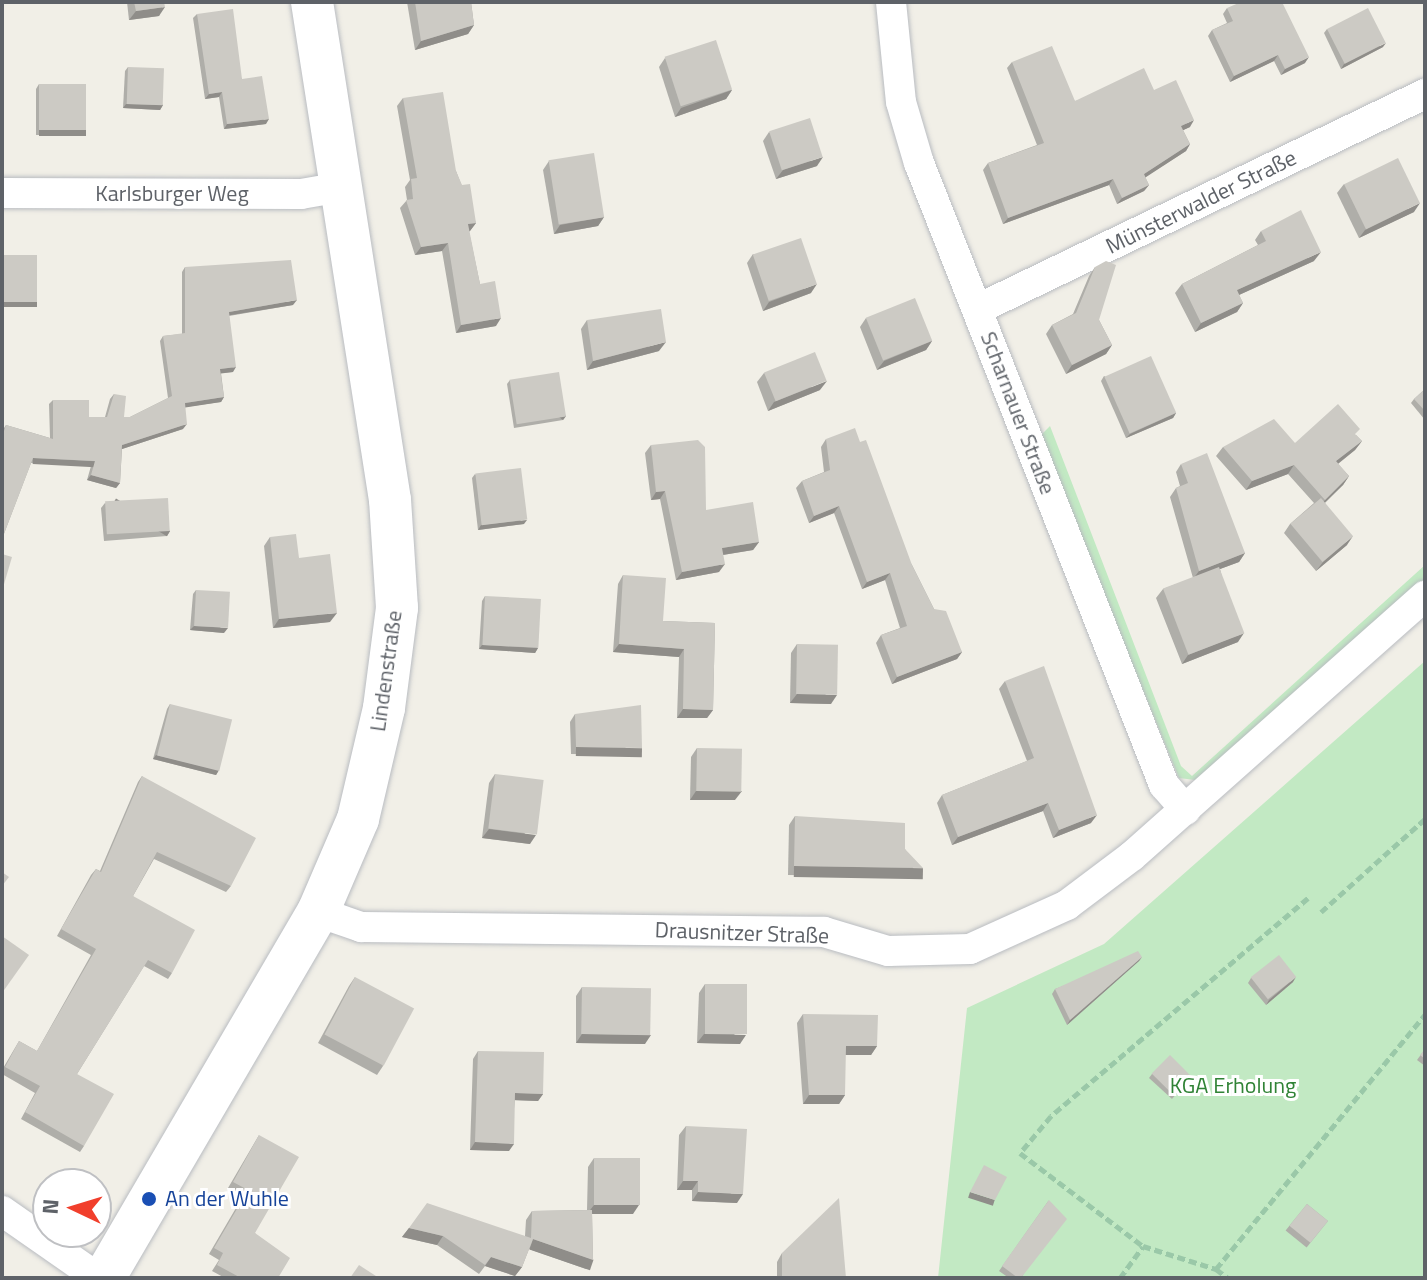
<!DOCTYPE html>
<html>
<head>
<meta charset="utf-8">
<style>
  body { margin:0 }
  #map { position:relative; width:1427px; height:1280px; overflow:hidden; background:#f1efe7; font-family:"Titillium Web",sans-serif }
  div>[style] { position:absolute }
  .green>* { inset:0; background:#c2e9c3 }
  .path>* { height:5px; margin-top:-2.5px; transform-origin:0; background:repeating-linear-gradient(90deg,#9ac8a8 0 8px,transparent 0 12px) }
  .roads { filter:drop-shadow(0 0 2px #b9bcc1) drop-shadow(0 0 2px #b9bcc1) }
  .street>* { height:30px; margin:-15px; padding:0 15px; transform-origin:15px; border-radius:15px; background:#fff }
  .secondary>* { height:42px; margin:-21px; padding:0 21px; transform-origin:21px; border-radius:21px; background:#fff }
  .wall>* { inset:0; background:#afaea9; transform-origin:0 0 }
  .shaded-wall>* { inset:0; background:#8f8d89; transform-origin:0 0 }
  .building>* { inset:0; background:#cccac4; transform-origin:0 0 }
  .dots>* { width:22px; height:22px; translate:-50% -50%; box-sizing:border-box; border:4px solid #fff; border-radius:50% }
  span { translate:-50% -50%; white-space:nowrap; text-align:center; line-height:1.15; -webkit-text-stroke:6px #fff; paint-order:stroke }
  .street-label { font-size:22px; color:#5e6268 }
  .park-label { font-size:22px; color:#308336 }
  .transit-label { font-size:22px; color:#164399 }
  .left { translate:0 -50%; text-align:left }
  .frame { position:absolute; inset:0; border:4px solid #5e6268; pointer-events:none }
  .north { position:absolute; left:32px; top:1168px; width:80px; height:80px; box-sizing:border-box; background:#fff; border:2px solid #bfc0c3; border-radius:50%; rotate:274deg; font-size:22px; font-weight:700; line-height:32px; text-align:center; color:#5e6268 }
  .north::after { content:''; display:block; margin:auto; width:28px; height:36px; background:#f13f2c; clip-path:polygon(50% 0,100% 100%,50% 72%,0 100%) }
</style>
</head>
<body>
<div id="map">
  <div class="green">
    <div style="clip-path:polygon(1050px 426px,1181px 766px,1192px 776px,1425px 565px,1425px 583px,1195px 780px,1179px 778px,1039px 437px)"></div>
    <div style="clip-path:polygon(1425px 661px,1425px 1278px,938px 1278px,967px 1008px,1104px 944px)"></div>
  </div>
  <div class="path">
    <div style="left:1308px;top:898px;width:337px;rotate:139.7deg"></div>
    <div style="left:1051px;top:1116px;width:48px;rotate:130deg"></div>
    <div style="left:1020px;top:1153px;width:154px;rotate:37.1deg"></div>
    <div style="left:1143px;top:1246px;width:77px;rotate:17.5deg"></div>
    <div style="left:1216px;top:1269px;width:329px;rotate:-50.6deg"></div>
    <div style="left:1321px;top:912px;width:140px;rotate:-41.8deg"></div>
    <div style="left:1216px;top:1269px;width:15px;rotate:37deg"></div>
    <div style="left:1120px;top:1278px;width:39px;rotate:-54deg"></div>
  </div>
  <div class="roads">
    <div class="street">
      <div style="left:891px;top:2px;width:100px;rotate:84.3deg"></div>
      <div style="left:901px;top:102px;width:64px;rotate:73.6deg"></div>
      <div style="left:919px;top:163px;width:669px;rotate:68.5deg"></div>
      <div style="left:1164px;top:785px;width:33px;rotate:49deg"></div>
      <div style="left:2px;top:193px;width:299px;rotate:0.2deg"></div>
      <div style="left:301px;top:194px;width:41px;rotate:-9.9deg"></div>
      <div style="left:978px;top:309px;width:496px;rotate:-25.7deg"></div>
      <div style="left:318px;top:912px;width:46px;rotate:19.2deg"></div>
      <div style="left:361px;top:927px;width:463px;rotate:0.6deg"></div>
      <div style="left:824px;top:932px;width:67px;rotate:16.5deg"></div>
      <div style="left:888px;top:951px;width:82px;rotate:-1.4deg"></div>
      <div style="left:970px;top:949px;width:107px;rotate:-24.4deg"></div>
      <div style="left:1067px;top:905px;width:81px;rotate:-37deg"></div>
      <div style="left:1132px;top:856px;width:392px;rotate:-41.6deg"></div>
      <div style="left:2px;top:1211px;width:117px;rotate:34.9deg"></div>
    </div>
    <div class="secondary">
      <div style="left:104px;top:1278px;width:424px;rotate:-59.7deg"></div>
      <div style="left:318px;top:912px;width:101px;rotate:-66.7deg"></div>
      <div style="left:358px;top:819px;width:114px;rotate:-76.8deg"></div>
      <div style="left:384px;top:708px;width:101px;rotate:-82.6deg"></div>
      <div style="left:397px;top:608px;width:108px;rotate:-93.7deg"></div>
      <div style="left:390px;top:500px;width:504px;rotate:-98.9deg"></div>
    </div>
  </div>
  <div class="wall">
    <div style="clip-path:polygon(127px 2px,164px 2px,159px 16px,129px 20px)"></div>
    <div style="clip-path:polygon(407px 2px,471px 2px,474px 25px,468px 34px,415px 50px)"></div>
    <div style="clip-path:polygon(1227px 8px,1305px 63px,1281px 75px,1274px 61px,1230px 82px,1208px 36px,1212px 30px,1227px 23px,1223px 14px)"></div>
    <div style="clip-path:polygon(197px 14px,242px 79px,266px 124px,224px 129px,219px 97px,205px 99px,193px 18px)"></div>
    <div style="clip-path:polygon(1327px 29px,1383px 47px,1341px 69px,1324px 33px)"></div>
    <div style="clip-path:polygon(665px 58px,732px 90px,726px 99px,675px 117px,659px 67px)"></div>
    <div style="clip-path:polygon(1012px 62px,1075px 101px,1154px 90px,1190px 127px,1183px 130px,1190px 144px,1186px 151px,1145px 177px,1149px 185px,1144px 191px,1117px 204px,1109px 185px,1003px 224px,983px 170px,988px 163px,1037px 145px,1007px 68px)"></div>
    <div style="clip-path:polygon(128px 67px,163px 105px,160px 110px,123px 108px,125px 71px)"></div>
    <div style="clip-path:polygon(39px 84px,86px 130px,83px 135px,36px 135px,36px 89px)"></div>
    <div style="clip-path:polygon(403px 98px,456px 171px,476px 223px,469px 232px,480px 284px,496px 326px,456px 333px,442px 251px,415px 255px,400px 208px,407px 200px,405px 187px,410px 180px,397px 106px)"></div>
    <div style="clip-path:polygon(769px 132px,817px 166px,776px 179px,763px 141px)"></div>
    <div style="clip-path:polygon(549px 161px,604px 217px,598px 226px,554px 234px,543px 170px)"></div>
    <div style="clip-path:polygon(1344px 184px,1414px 212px,1359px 238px,1337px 193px)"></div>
    <div style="clip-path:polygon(1261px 231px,1314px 261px,1239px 295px,1243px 303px,1237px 312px,1195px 332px,1175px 293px,1182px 284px,1258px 245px,1255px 240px)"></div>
    <div style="clip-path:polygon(753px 254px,811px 293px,763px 311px,747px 263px)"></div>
    <div style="clip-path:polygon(185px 267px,293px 305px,229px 316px,233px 372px,221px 373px,224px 397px,221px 402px,185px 407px,183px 429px,122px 449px,120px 483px,116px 488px,87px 480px,91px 466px,31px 463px,2px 539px,2px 431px,6px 425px,50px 438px,49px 404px,53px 400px,89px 417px,105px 417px,110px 399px,114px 394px,124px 417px,130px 417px,168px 398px,160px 341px,163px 336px,182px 334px,182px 272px)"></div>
    <div style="clip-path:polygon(1095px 267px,1099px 320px,1112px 345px,1106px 354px,1066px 374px,1046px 334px,1052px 325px,1073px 314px,1089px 276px)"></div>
    <div style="clip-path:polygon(866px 318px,932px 341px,926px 350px,877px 370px,860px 327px)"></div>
    <div style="clip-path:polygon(587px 320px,659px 351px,587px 370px,581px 329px)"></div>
    <div style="clip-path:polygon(764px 373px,820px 390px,768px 411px,757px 382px)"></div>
    <div style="clip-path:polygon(1104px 376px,1176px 413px,1173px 418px,1126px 438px,1101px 381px)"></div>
    <div style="clip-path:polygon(510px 380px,566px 416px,563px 420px,514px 428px,507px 384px)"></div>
    <div style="clip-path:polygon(1425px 389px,1425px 420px,1411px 403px,1414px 399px)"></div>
    <div style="clip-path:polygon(1356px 435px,1362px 441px,1355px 450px,1338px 464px,1349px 476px,1343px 485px,1325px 503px,1347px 545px,1316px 571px,1284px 533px,1290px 524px,1314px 503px,1288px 474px,1246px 490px,1216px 456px,1223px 447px,1295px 443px)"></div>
    <div style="clip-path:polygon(826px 439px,912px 565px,934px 609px,962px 652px,957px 659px,892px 684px,876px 643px,881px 635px,900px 628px,885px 580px,862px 589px,834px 513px,809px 523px,796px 488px,802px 481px,824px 472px,821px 447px)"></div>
    <div style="clip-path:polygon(651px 445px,706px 510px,759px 542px,753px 550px,723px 555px,719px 572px,676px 580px,660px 499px,651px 500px,645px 453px)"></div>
    <div style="clip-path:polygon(1181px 464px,1245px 553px,1239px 562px,1220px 569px,1238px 642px,1182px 664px,1156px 598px,1163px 589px,1193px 578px,1170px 497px,1176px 488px,1180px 486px,1176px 472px)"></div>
    <div style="clip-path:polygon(475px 474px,524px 524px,478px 530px,472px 478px)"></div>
    <div style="clip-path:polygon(105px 503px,170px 531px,167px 536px,104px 541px,101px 508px)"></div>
    <div style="clip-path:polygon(270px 537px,299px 558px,330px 622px,273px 628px,264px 546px)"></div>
    <div style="clip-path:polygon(623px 575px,663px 621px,715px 623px,713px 710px,707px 718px,677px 718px,679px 657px,613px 652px,618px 584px)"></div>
    <div style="clip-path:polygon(196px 590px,224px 633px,190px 630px,193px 594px)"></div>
    <div style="clip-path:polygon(485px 596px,538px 648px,535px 653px,479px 649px,482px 601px)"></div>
    <div style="clip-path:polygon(797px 644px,831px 704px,790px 703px,791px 653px)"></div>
    <div style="clip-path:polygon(1005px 681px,1091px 823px,1053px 838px,1043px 811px,952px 845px,937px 803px,942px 795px,1027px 761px,999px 689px)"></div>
    <div style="clip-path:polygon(170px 704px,219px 770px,216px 775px,153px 759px,167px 709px)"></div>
    <div style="clip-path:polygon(575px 714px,637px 755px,571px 754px,570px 722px)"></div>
    <div style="clip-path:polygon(697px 748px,735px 800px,690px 800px,691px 757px)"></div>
    <div style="clip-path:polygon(495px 774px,530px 844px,482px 838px,489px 783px)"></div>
    <div style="clip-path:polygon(142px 776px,231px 886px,226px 892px,154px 859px,133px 896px,172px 973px,168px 979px,144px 966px,77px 1074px,84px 1146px,80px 1152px,21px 1119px,35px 1093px,2px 1074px,2px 1070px,19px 1041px,37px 1051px,91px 955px,57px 936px,91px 875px,96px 869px,100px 871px,138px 782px)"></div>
    <div style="clip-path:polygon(795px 816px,905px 849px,917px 877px,788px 875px,789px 825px)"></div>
    <div style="clip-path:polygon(1142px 957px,1139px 961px,1067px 1025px,1052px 994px,1055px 989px)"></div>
    <div style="clip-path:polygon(355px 977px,383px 1066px,377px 1075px,318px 1043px,349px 986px)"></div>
    <div style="clip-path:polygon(1251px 978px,1293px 982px,1266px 1005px,1248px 983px)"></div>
    <div style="clip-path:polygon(705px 984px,740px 1044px,697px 1043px,699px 993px)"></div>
    <div style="clip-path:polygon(582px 987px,645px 1044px,576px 1043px,576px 996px)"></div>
    <div style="clip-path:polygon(803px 1014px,877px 1046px,871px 1055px,845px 1055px,845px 1095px,839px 1104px,803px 1104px,797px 1023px)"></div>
    <div style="clip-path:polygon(1425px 1049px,1425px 1066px,1417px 1060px)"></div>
    <div style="clip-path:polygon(478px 1051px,543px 1094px,538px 1101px,515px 1100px,509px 1151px,470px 1150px,473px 1059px)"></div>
    <div style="clip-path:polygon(1152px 1074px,1188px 1080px,1172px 1099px,1149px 1078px)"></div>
    <div style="clip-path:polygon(686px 1126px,737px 1203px,692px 1201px,692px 1190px,677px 1190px,679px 1135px)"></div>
    <div style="clip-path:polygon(259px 1135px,255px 1233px,278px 1278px,225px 1278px,212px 1271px,219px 1260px,209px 1254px,243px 1196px,228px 1188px)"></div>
    <div style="clip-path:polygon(594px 1158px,633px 1214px,592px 1214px,593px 1260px,586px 1269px,529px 1249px,522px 1267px,515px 1276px,485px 1266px,479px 1274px,437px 1245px,402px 1237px,409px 1228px,525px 1236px,526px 1220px,532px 1211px,587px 1210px,588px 1167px)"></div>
    <div style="clip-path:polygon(1049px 1200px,1022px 1278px,1009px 1278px,999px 1271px)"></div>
    <div style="left:1307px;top:1204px;width:27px;height:34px;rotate:39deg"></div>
    <div style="clip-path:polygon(782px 1253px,846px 1278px,777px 1278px,777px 1262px)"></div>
  </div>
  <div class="shaded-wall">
    <div style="clip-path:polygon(165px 7px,159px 16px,129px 20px,136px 11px)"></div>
    <div style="clip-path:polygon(474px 25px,468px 34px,415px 50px,421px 41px)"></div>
    <div style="clip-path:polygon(1386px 43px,1383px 47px,1341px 69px,1344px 64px)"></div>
    <div style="clip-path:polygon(1278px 55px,1274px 61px,1230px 82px,1234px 76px)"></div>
    <div style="clip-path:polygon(1309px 57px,1305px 63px,1281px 75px,1285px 69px)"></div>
    <div style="clip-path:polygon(732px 90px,726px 99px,675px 117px,681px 108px)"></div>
    <div style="clip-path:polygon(222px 92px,219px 97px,205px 99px,209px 94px)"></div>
    <div style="clip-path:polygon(126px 104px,163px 105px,160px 110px,123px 108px)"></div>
    <div style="clip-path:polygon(269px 119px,266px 124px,224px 129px,227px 124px)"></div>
    <div style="clip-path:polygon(1194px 120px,1190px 127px,1177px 133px,1181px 126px)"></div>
    <div style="left:39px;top:130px;width:47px;height:6px"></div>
    <div style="clip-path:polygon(1190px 144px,1186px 151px,1140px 181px,1144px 174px)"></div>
    <div style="clip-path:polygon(823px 157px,817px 166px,776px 179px,783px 170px)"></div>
    <div style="clip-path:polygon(1113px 179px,1109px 185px,1003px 224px,1008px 218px)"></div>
    <div style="clip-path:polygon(1149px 185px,1144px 191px,1117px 204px,1122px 198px)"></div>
    <div style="clip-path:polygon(1420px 203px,1414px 212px,1359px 238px,1365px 230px)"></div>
    <div style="clip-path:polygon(604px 217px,598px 226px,554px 234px,560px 225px)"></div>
    <div style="clip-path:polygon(476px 223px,470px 231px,462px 233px,468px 224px)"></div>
    <div style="clip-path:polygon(448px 243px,442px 251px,415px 255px,421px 247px)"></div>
    <div style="clip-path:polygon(1321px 252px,1314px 261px,1230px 299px,1237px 290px)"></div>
    <div style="clip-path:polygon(817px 284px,811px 293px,763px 311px,769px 302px)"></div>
    <div style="clip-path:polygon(297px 300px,293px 305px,225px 316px,229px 312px)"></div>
    <div style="left:2px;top:302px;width:35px;height:5px"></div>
    <div style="clip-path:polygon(1243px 303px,1237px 312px,1195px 332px,1201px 323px)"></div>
    <div style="clip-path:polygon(501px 318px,496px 326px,456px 333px,461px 325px)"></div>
    <div style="clip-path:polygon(932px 341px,926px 350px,877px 370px,884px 361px)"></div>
    <div style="clip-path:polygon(666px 342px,659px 351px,587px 370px,593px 361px)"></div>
    <div style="clip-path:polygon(1112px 345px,1106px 354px,1066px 374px,1072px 365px)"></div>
    <div style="clip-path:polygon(236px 367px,233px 372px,217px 374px,220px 369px)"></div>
    <div style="clip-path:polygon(827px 381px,820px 390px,768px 411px,774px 402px)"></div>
    <div style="clip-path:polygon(224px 397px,221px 402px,182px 408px,185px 403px)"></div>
    <div style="clip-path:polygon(1176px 413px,1173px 418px,1126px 438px,1130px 434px)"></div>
    <div style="left:566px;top:416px;width:5px;height:50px;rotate:127deg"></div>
    <div style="clip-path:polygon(187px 424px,183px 429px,119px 450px,122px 445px)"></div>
    <div style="clip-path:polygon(1362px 441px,1355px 450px,1330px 470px,1336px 461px)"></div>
    <div style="left:33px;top:458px;width:62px;height:6px;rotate:3deg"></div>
    <div style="clip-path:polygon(1294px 465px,1288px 474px,1246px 490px,1252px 481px)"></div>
    <div style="clip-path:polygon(91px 475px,120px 483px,116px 488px,87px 480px)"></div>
    <div style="clip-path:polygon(1349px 476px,1343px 485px,1319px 508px,1325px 500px)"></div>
    <div style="clip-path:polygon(665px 491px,660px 499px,651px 500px,656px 492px)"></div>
    <div style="clip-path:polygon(839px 506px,834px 513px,809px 523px,814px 516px)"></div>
    <div style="clip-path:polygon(527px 520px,524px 524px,478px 530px,481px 525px)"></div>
    <div style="left:170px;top:531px;width:6px;height:63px;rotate:121deg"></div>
    <div style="clip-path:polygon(1353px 536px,1347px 545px,1316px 571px,1323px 562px)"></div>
    <div style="clip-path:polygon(759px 542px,753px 550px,716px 556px,722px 548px)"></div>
    <div style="clip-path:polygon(1245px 553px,1239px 562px,1193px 579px,1199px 571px)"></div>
    <div style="clip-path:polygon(725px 564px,719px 572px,676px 580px,682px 572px)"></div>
    <div style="clip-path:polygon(890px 573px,885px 580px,862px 589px,867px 582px)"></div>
    <div style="clip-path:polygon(337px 613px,330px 622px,273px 628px,279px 619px)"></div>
    <div style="clip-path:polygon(194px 626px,228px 628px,224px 633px,190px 630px)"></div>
    <div style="clip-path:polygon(1244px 633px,1238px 642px,1182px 664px,1188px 655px)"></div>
    <div style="clip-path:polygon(619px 644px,684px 649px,679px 657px,613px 652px)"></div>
    <div style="clip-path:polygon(482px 645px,538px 648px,535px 653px,479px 649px)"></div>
    <div style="clip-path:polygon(962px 652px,957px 659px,892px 684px,897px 677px)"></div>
    <div style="clip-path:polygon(797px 694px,837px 695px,831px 704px,790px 703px)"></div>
    <div style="clip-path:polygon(683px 709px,713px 710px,707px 718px,677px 718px)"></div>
    <div style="left:576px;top:747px;width:66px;height:9px;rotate:1deg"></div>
    <div style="clip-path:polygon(156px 755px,219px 770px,216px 775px,153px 759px)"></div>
    <div style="clip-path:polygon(696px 791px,742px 791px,735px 800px,690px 800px)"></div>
    <div style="clip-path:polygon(1048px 803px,1043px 811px,952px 845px,958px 837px)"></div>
    <div style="clip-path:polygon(1097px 815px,1091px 823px,1053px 838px,1059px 830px)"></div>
    <div style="clip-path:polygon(489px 829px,536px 835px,530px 844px,482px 838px)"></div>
    <div style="left:794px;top:866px;width:129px;height:11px;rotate:1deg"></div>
    <div style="clip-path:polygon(1142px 957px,1139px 961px,1067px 1025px,1070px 1020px)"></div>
    <div style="clip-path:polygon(1296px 977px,1293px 982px,1266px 1005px,1269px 1000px)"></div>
    <div style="clip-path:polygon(582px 1034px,651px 1035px,645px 1044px,576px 1043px)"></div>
    <div style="clip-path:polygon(704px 1034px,746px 1035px,740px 1044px,697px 1043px)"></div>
    <div style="clip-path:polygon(846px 1046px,877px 1046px,871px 1055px,839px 1055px)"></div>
    <div style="clip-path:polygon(515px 1093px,543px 1094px,538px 1101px,510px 1100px)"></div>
    <div style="clip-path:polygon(809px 1095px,845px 1095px,839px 1104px,803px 1104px)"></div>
    <div style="clip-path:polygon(475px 1142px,514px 1144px,509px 1151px,470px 1150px)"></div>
    <div style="clip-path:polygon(683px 1181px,698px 1181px,692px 1190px,677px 1190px)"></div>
    <div style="clip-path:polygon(698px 1192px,743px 1194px,737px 1203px,692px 1201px)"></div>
    <div style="left:970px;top:1192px;width:26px;height:6px;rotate:18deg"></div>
    <div style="clip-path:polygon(594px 1205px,639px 1205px,633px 1214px,587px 1214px)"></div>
    <div style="clip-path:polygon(409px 1228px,443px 1236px,437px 1245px,402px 1237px)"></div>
    <div style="left:533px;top:1239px;width:64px;height:11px;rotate:19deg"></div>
    <div style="clip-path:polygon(491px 1257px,522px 1267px,515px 1276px,485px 1266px)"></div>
  </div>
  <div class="building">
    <div style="clip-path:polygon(134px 2px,164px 2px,165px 7px,136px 11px)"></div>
    <div style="clip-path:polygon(415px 2px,471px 2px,474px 25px,421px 41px)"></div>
    <div style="clip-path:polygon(1241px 2px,1282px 2px,1309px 57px,1285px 69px,1278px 55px,1234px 76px,1212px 30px,1233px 21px,1227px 8px)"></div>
    <div style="left:1368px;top:8px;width:39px;height:46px;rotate:63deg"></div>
    <div style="clip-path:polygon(233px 9px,242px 79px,262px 76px,269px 119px,227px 124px,222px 92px,209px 94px,197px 14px)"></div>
    <div style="left:716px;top:40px;width:52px;height:54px;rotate:72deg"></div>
    <div style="clip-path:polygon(1052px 46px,1075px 101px,1144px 68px,1154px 90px,1176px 80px,1194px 120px,1181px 126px,1190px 144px,1144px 174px,1149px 185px,1122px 198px,1113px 179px,1008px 218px,988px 163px,1044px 143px,1012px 62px)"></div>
    <div style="left:128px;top:67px;width:36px;height:37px;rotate:2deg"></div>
    <div style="left:39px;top:84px;width:47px;height:46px"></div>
    <div style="clip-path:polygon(443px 92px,456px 171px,462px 185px,470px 184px,476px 223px,468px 224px,480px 284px,495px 281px,501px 318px,461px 325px,448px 243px,421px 247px,406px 200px,413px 199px,411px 179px,417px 178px,403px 98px)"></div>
    <div style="left:810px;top:118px;width:41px;height:43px;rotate:72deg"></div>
    <div style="left:594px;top:153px;width:65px;height:46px;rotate:81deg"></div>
    <div style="left:1398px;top:158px;width:50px;height:60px;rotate:64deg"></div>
    <div style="clip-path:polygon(1301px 210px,1321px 252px,1237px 290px,1243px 303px,1201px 323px,1182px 284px,1266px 241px,1261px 231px)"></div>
    <div style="left:801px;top:238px;width:49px;height:51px;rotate:71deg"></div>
    <div style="left:2px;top:255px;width:35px;height:47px"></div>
    <div style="clip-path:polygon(291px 260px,297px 300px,229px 312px,236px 367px,220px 369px,224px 397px,185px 403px,187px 424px,122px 445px,120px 483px,91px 475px,95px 461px,33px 458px,2px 539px,2px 437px,6px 425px,53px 439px,53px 400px,89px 400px,89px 417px,107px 417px,114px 394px,126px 396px,124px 417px,130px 417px,172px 396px,163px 336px,185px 333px,185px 267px)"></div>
    <div style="clip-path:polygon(1106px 261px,1116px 265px,1099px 320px,1112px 345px,1072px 365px,1052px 325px,1076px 313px,1095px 267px)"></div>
    <div style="left:915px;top:298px;width:46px;height:53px;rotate:68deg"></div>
    <div style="clip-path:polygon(661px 309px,666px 342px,593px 361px,587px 320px)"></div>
    <div style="left:815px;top:352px;width:31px;height:55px;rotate:68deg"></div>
    <div style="left:1151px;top:356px;width:62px;height:51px;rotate:66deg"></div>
    <div style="left:559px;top:372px;width:45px;height:50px;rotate:81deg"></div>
    <div style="clip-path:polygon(1425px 389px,1425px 411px,1414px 399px)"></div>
    <div style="clip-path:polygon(1338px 404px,1360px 429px,1355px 434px,1362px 441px,1336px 461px,1349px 476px,1325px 500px,1294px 465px,1252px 481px,1223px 447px,1274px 419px,1295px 443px)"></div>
    <div style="clip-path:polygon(855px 428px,860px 442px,866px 440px,912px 565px,934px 609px,946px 611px,962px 652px,897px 677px,881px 635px,907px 626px,890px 573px,867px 582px,839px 506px,814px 516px,802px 481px,830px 470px,826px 439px)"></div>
    <div style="clip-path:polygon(698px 440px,705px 447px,706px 510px,753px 502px,759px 542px,722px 548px,725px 564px,682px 572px,665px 491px,656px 492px,651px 445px)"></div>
    <div style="clip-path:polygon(1207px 453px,1245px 553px,1199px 571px,1176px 488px,1188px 483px,1181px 464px)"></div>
    <div style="left:521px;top:468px;width:52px;height:46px;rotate:83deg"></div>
    <div style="left:168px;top:498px;width:33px;height:63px;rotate:87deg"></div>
    <div style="left:1321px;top:498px;width:50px;height:40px;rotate:50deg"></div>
    <div style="clip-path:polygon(296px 534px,299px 558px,330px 554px,337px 613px,279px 619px,270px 537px)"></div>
    <div style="clip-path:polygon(2px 554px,12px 557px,2px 591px)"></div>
    <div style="left:1219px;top:567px;width:71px;height:60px;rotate:69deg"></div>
    <div style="clip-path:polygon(623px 575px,666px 578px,663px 621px,715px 623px,713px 710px,683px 709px,684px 649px,619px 644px)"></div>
    <div style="left:196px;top:590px;width:34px;height:36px;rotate:3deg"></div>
    <div style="left:485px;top:596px;width:56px;height:49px;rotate:3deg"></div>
    <div style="left:797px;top:644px;width:41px;height:50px;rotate:1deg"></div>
    <div style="clip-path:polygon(1044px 666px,1097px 815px,1059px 830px,1048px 803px,958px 837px,942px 795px,1034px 758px,1005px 681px)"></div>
    <div style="left:170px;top:704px;width:64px;height:53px;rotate:14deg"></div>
    <div style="clip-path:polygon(641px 705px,642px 748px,576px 747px,575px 714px)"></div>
    <div style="left:697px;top:748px;width:45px;height:43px;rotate:1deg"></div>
    <div style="left:495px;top:774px;width:49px;height:55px;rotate:7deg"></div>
    <div style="clip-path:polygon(142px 776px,256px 838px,231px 886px,157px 852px,133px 896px,195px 930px,172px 973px,148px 960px,77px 1074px,114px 1094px,84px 1146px,25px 1112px,40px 1086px,5px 1067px,19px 1041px,37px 1051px,96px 949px,61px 929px,96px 869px,101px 872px)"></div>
    <div style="clip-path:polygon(795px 816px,905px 823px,905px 849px,923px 868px,794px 866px)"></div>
    <div style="clip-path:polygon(2px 872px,9px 877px,2px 886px)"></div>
    <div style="clip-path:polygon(2px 936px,29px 955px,2px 993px)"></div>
    <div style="clip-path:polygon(1138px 951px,1142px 957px,1070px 1020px,1055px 989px)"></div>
    <div style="left:1279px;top:955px;width:28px;height:36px;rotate:52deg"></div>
    <div style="left:355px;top:977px;width:67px;height:65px;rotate:28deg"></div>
    <div style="left:705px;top:984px;width:42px;height:50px"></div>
    <div style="left:582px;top:987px;width:69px;height:47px;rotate:1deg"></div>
    <div style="clip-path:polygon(803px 1014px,878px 1015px,877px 1046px,846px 1046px,845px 1095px,809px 1095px)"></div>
    <div style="clip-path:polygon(1425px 1049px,1425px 1059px,1420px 1055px)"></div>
    <div style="clip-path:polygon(478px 1051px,544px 1052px,543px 1094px,515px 1093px,514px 1144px,475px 1142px)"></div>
    <div style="left:1170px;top:1055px;width:30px;height:26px;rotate:45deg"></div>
    <div style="clip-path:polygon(686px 1126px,747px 1129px,743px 1194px,698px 1192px,698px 1181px,683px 1181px)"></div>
    <div style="clip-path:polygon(259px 1135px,299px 1157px,255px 1233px,290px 1258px,278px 1278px,241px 1278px,217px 1265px,223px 1253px,214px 1248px,248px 1190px,233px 1182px)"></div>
    <div style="left:594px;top:1158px;width:46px;height:47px"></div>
    <div style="clip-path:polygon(984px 1165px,1007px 1177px,995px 1200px,970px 1192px)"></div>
    <div style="clip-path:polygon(839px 1198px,846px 1278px,782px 1278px,782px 1253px)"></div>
    <div style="clip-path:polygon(1049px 1200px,1067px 1219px,1021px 1278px,1018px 1278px,1002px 1266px)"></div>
    <div style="clip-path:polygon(427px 1203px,531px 1238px,532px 1211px,592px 1210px,593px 1260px,533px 1239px,522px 1267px,491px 1257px,485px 1265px,443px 1236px,409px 1228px)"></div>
    <div style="left:1307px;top:1204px;width:27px;height:28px;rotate:39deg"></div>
    <div style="clip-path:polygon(359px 1265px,379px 1278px,350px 1278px)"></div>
  </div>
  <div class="dots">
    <div style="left:149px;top:1199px;background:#1a4fb4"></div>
  </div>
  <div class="street-label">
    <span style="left:172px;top:194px">Karlsburger Weg</span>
    <span style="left:1201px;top:202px;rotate:-26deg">Münsterwalder Straße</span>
    <span style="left:1018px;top:413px;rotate:69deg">Scharnauer Straße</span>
    <span style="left:386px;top:671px;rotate:-82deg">Lindenstraße</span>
    <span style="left:742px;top:933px;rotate:2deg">Drausnitzer Straße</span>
  </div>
  <div class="park-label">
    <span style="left:1233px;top:1086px">KGA Erholung</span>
  </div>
  <div class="transit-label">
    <span class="left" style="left:165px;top:1199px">An der Wuhle</span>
  </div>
  <div class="frame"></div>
  <div class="north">N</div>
</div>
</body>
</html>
